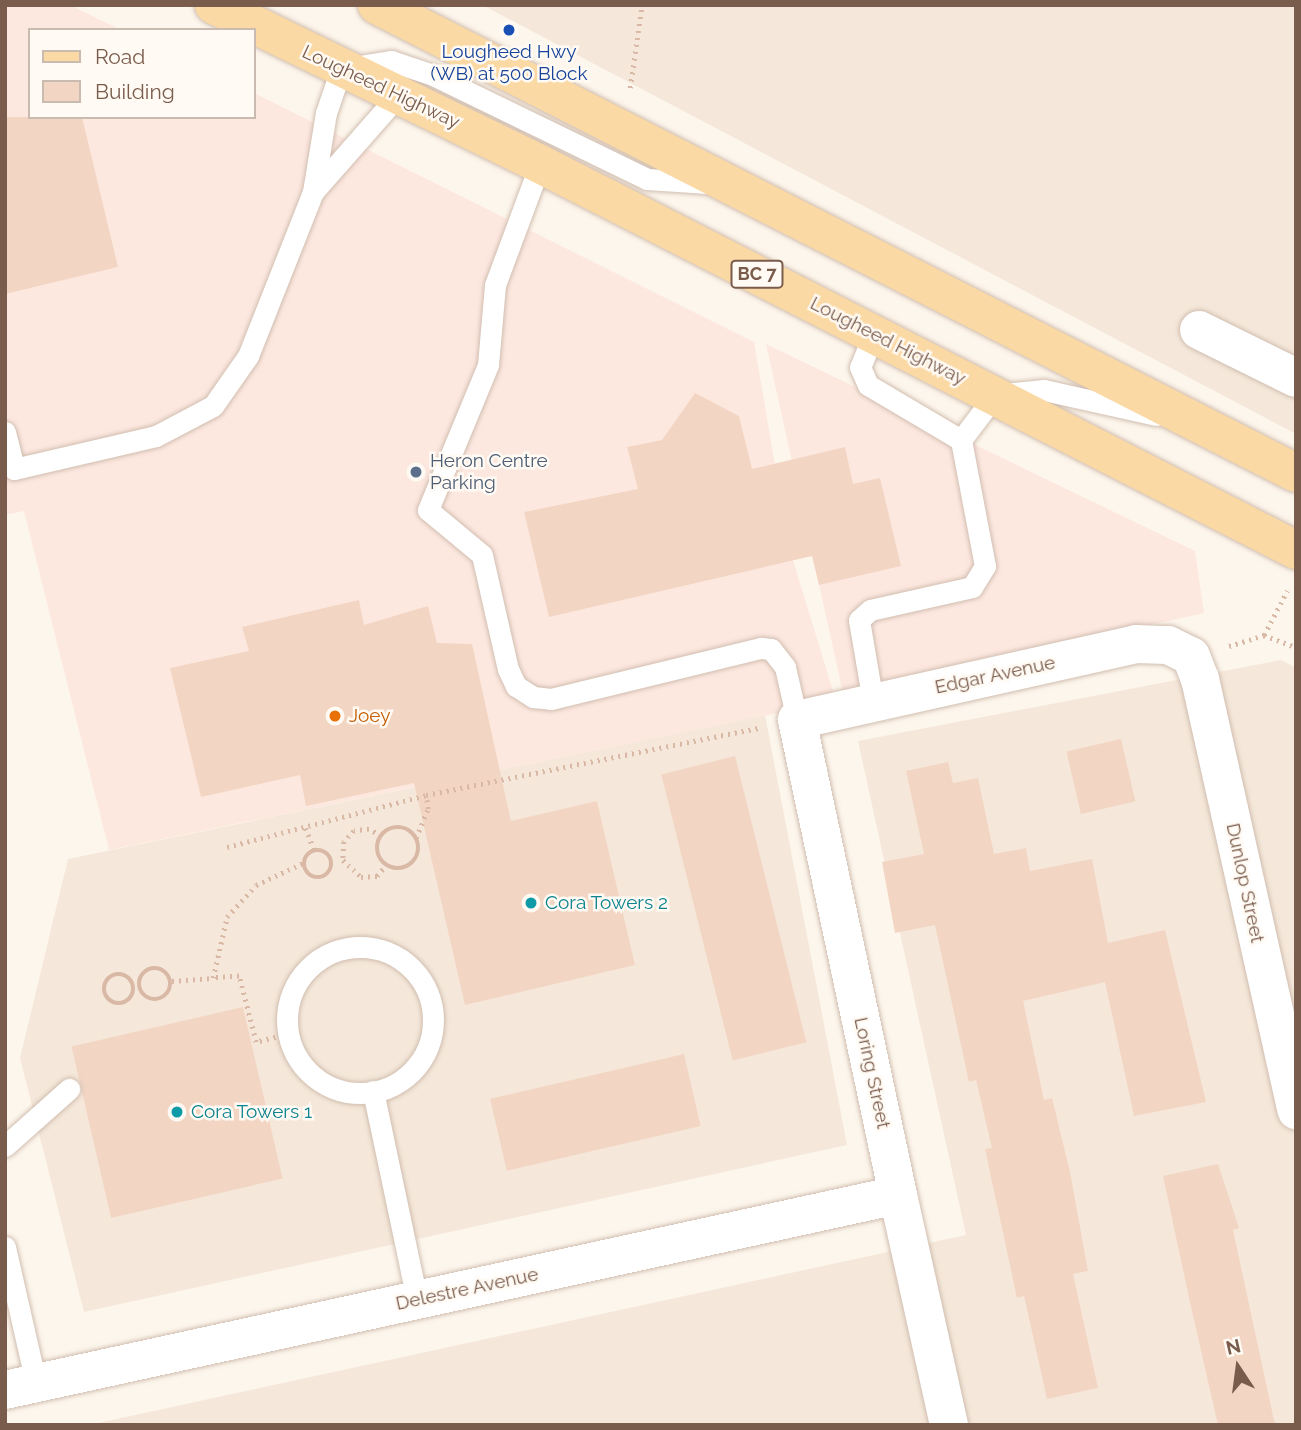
<!DOCTYPE html>
<html>
<head>
<meta charset="utf-8">
<style>
  body { margin:0 }
  #map { position:relative; width:1301px; height:1430px; overflow:hidden; background:#fdf6ec; font-family:Raleway,sans-serif }
  div>[style] { position:absolute }
  .residential>* { inset:0; background:#f5e8da }
  .commercial>* { inset:0; background:#fde8e0 }
  .building>* { inset:0; background:#f3d5c3; transform-origin:0 0 }
  .path>* { height:4.5px; margin-top:-2.25px; transform-origin:0; background:repeating-linear-gradient(90deg,#d9b8a5 0 2px,transparent 0 7px) }
  .path>.ring { margin:-2.25px; padding:0; box-sizing:content-box; background:none; border:4.5px solid #d9b8a5; border-radius:50% }
  .roads { filter:drop-shadow(0 0 2px #d1beb0) drop-shadow(0 0 2px #d1beb0) }
  .lane>* { height:21px; margin:-10.5px; padding:0 10.5px; transform-origin:10.5px; border-radius:10.5px; background:#fff }
  .lane>.ring { margin:-10.5px; padding:0; box-sizing:content-box; background:none; border:21px solid #fff; border-radius:50% }
  .street>* { height:38px; margin:-19px; padding:0 19px; transform-origin:19px; border-radius:19px; background:#fff }
  .secondary>* { height:38px; margin:-19px; padding:0 19px; transform-origin:19px; border-radius:19px; background:#fff }
  .primary>* { height:38px; margin:-19px; padding:0 19px; transform-origin:19px; border-radius:19px; background:#fbd9a5 }
  .dots>* { width:19px; height:19px; translate:-50% -50%; box-sizing:border-box; border:4px solid #fffaf3; border-radius:50% }
  span { translate:-50% -50%; white-space:nowrap; text-align:center; line-height:1.15; -webkit-text-stroke:5px #fffaf3; paint-order:stroke }
  .shield-label span { padding:2px 5px; background:#fffaf3; border:2px solid; border-radius:5px; -webkit-text-stroke-width:0 }
  .shield-label { font-size:18px; color:#7a5c4d; font-weight:700 }
  .transit-label { font-size:19px; color:#164399 }
  .street-label { font-size:19px; color:#7a5c4d }
  .service-label { font-size:19px; color:#4e5e75 }
  .left { translate:0 -50%; text-align:left }
  .food-label { font-size:19px; color:#c56008 }
  .culture-label { font-size:19px; color:#0d838f }
  .frame { position:absolute; inset:0; border:7px solid #7a5c4d; pointer-events:none }
  .legend { position:absolute; left:28px; top:28px; width:228px; height:91px; box-sizing:border-box; background:#fffaf3; border:2px solid #cabbb1; margin:0; padding:9px 12px; list-style:none; font-size:21px; color:#7a5c4d }
  .legend li { display:flex; align-items:center; gap:14px; height:35px }
  .legend b { width:35px; border:2px solid #cabbb1 }
  .north { position:absolute; left:1203px; top:1332px; width:70px; height:70px; -webkit-text-stroke:5px #fffaf3; paint-order:stroke; rotate:347deg; font-size:19px; font-weight:700; line-height:28px; text-align:center; color:#7a5c4d }
  .north::after { content:''; display:block; margin:auto; width:24px; height:32px; background:#7a5c4d; clip-path:polygon(50% 0,100% 100%,50% 72%,0 100%) }
</style>
</head>
<body>
<div id="map">
  <div class="residential">
    <div style="clip-path:polygon(482px 5px,1296px 5px,1296px 434px,486px 7px)"></div>
    <div style="clip-path:polygon(1281px 660px,1296px 668px,1296px 1425px,89px 1425px,966px 1235px,858px 741px)"></div>
    <div style="clip-path:polygon(765px 715px,847px 1145px,84px 1312px,20px 1058px,68px 859px)"></div>
  </div>
  <div class="commercial">
    <div style="clip-path:polygon(5px 5px,70px 5px,121px 30px,30px 30px,30px 117px,254px 117px,254px 93px,754px 342px,789px 547px,836px 701px,109px 850px,24px 511px,5px 515px)"></div>
    <div style="clip-path:polygon(766px 344px,1195px 551px,1204px 613px,843px 693px)"></div>
  </div>
  <div class="building">
    <div style="clip-path:polygon(5px 117px,82px 117px,118px 267px,5px 294px)"></div>
    <div style="clip-path:polygon(695px 393px,739px 416px,752px 469px,845px 447px,853px 484px,880px 478px,901px 566px,819px 585px,812px 556px,549px 617px,524px 512px,638px 489px,627px 447px,662px 440px)"></div>
    <div style="clip-path:polygon(359px 600px,364px 625px,428px 606px,437px 643px,472px 644px,511px 821px,597px 801px,635px 965px,465px 1005px,414px 783px,306px 806px,300px 775px,201px 797px,170px 668px,249px 651px,242px 627px)"></div>
    <div style="left:1121px;top:739px;width:64px;height:56px;rotate:77deg"></div>
    <div style="left:735px;top:756px;width:295px;height:76px;rotate:76deg"></div>
    <div style="clip-path:polygon(948px 762px,953px 783px,978px 778px,994px 854px,1026px 848px,1030px 871px,1092px 859px,1108px 943px,1165px 930px,1206px 1102px,1134px 1116px,1105px 982px,1023px 1001px,1044px 1100px,1052px 1098px,1070px 1172px,1088px 1271px,1073px 1274px,1098px 1388px,1047px 1399px,1024px 1296px,1017px 1298px,985px 1149px,992px 1148px,976px 1080px,969px 1082px,935px 925px,895px 933px,882px 862px,924px 854px,906px 771px)"></div>
    <div style="left:243px;top:1007px;width:176px;height:176px;rotate:77deg"></div>
    <div style="left:684px;top:1054px;width:74px;height:199px;rotate:77deg"></div>
    <div style="clip-path:polygon(1218px 1164px,1239px 1228px,1233px 1230px,1275px 1425px,1218px 1425px,1189px 1298px,1163px 1176px)"></div>
  </div>
  <div class="path">
    <div style="left:630px;top:88px;width:84px;rotate:-81.8deg"></div>
    <div style="left:1264px;top:635px;width:50px;rotate:-62.4deg"></div>
    <div style="left:1229px;top:646px;width:37px;rotate:-17deg"></div>
    <div style="left:1264px;top:635px;width:34px;rotate:21deg"></div>
    <div class="ring" style="left:377px;top:827px;width:37.5px;height:37.5px"></div>
    <div style="left:306px;top:828px;width:23px;rotate:70deg"></div>
    <div style="left:381px;top:836px;width:14px;rotate:-150deg"></div>
    <div style="left:369px;top:829px;width:15px;rotate:172deg"></div>
    <div style="left:354px;top:831px;width:15px;rotate:132deg"></div>
    <div style="left:344px;top:842px;width:18px;rotate:93deg"></div>
    <div style="left:343px;top:860px;width:25px;rotate:43deg"></div>
    <div style="left:361px;top:877px;width:16px;rotate:-4deg"></div>
    <div style="left:377px;top:876px;width:14px;rotate:-51deg"></div>
    <div style="left:416px;top:838px;width:31px;rotate:-68deg"></div>
    <div style="left:428px;top:809px;width:14px;rotate:-98deg"></div>
    <div style="left:227px;top:847px;width:206px;rotate:-14.6deg"></div>
    <div style="left:426px;top:795px;width:339px;rotate:-11.4deg"></div>
    <div class="ring" style="left:304px;top:850px;width:23.5px;height:23.5px"></div>
    <div class="ring" style="left:139px;top:968px;width:27.5px;height:27.5px"></div>
    <div class="ring" style="left:104px;top:974px;width:25.5px;height:25.5px"></div>
    <div style="left:172px;top:981px;width:41px;rotate:-4.2deg"></div>
    <div style="left:289px;top:1034px;width:34px;rotate:166deg"></div>
    <div style="left:256px;top:1042px;width:68px;rotate:-104.4deg"></div>
    <div style="left:239px;top:976px;width:26px;rotate:176deg"></div>
    <div style="left:213px;top:978px;width:63px;rotate:-77.1deg"></div>
    <div style="left:227px;top:917px;width:43px;rotate:-47.8deg"></div>
    <div style="left:256px;top:885px;width:52px;rotate:-25.1deg"></div>
  </div>
  <div class="roads">
    <div class="lane">
      <div style="left:540px;top:164px;width:129px;rotate:110.4deg"></div>
      <div style="left:495px;top:285px;width:80px;rotate:95deg"></div>
      <div style="left:488px;top:365px;width:157px;rotate:112.5deg"></div>
      <div style="left:428px;top:510px;width:70px;rotate:39.8deg"></div>
      <div style="left:482px;top:555px;width:117px;rotate:77.2deg"></div>
      <div style="left:508px;top:669px;width:19px;rotate:65deg"></div>
      <div style="left:516px;top:686px;width:20px;rotate:33deg"></div>
      <div style="left:533px;top:697px;width:18px;rotate:6deg"></div>
      <div style="left:551px;top:699px;width:216px;rotate:-13.7deg"></div>
      <div style="left:761px;top:648px;width:10px;rotate:6deg"></div>
      <div style="left:771px;top:649px;width:23px;rotate:52deg"></div>
      <div style="left:785px;top:667px;width:54px;rotate:77.2deg"></div>
      <div style="left:313px;top:192px;width:130px;rotate:-48.7deg"></div>
      <div style="left:874px;top:333px;width:37px;rotate:112deg"></div>
      <div style="left:860px;top:367px;width:20px;rotate:66deg"></div>
      <div style="left:868px;top:385px;width:108px;rotate:30.6deg"></div>
      <div style="left:5px;top:432px;width:38px;rotate:76deg"></div>
      <div style="left:14px;top:469px;width:146px;rotate:-13.1deg"></div>
      <div style="left:156px;top:436px;width:64px;rotate:-27.8deg"></div>
      <div style="left:213px;top:406px;width:61px;rotate:-55deg"></div>
      <div style="left:248px;top:356px;width:176px;rotate:-68.4deg"></div>
      <div style="left:313px;top:192px;width:80px;rotate:-80.7deg"></div>
      <div style="left:326px;top:113px;width:46px;rotate:-71.2deg"></div>
      <div style="left:341px;top:69px;width:51px;rotate:-9.1deg"></div>
      <div style="left:391px;top:61px;width:44px;rotate:18.4deg"></div>
      <div style="left:433px;top:75px;width:238px;rotate:25.9deg"></div>
      <div style="left:647px;top:179px;width:60px;rotate:3.8deg"></div>
      <div style="left:873px;top:702px;width:83px;rotate:-99.7deg"></div>
      <div style="left:859px;top:620px;width:15px;rotate:-42deg"></div>
      <div style="left:870px;top:610px;width:105px;rotate:-12.7deg"></div>
      <div style="left:972px;top:587px;width:25px;rotate:-58deg"></div>
      <div style="left:985px;top:566px;width:128px;rotate:-100.8deg"></div>
      <div style="left:961px;top:440px;width:56px;rotate:-52.9deg"></div>
      <div style="left:995px;top:395px;width:49px;rotate:-5.8deg"></div>
      <div style="left:1044px;top:390px;width:115px;rotate:12.6deg"></div>
      <div class="ring" style="left:287px;top:947px;width:125px;height:125px"></div>
      <div style="left:373px;top:1091px;width:213px;rotate:78.1deg"></div>
      <div style="left:5px;top:1146px;width:86px;rotate:-41.7deg"></div>
      <div style="left:5px;top:1247px;width:139px;rotate:77.2deg"></div>
    </div>
    <div class="street">
      <div style="left:1199px;top:330px;width:108px;rotate:26.3deg"></div>
      <div style="left:898px;top:1195px;width:486px;rotate:-102deg"></div>
      <div style="left:797px;top:720px;width:347px;rotate:-12.6deg"></div>
      <div style="left:1136px;top:644px;width:32px;rotate:2deg"></div>
      <div style="left:1168px;top:645px;width:25px;rotate:26deg"></div>
      <div style="left:1191px;top:656px;width:25px;rotate:69deg"></div>
      <div style="left:1200px;top:679px;width:442px;rotate:77.4deg"></div>
    </div>
    <div class="secondary">
      <div style="left:5px;top:1390px;width:914px;rotate:-12.32deg"></div>
      <div style="left:898px;top:1195px;width:236px;rotate:77.5deg"></div>
    </div>
    <div class="primary">
      <div style="left:214px;top:5px;width:363px;rotate:26deg"></div>
      <div style="left:540px;top:164px;width:849px;rotate:27.05deg"></div>
      <div style="left:377px;top:5px;width:1031px;rotate:26.99deg"></div>
    </div>
  </div>
  <div class="dots">
    <div style="left:509px;top:30px;background:#1a4fb4"></div>
    <div style="left:416px;top:472px;background:#5c6f8a"></div>
    <div style="left:335px;top:716px;background:#e8710a"></div>
    <div style="left:531px;top:903px;background:#0f9aa8"></div>
    <div style="left:177px;top:1112px;background:#0f9aa8"></div>
  </div>
  <div class="shield-label">
    <span style="left:757px;top:274px">BC 7</span>
  </div>
  <div class="transit-label">
    <span style="left:509px;top:63px">Lougheed Hwy<br>(WB) at 500 Block</span>
  </div>
  <div class="street-label">
    <span style="left:381px;top:87px;rotate:25deg">Lougheed Highway</span>
    <span style="left:888px;top:341px;rotate:27deg">Lougheed Highway</span>
    <span style="left:995px;top:675px;rotate:-12deg">Edgar Avenue</span>
    <span style="left:1245px;top:883px;rotate:78deg">Dunlop Street</span>
    <span style="left:872px;top:1073px;rotate:78deg">Loring Street</span>
    <span style="left:467px;top:1289px;rotate:-12deg">Delestre Avenue</span>
  </div>
  <div class="service-label">
    <span class="left" style="left:430px;top:472px">Heron Centre<br>Parking</span>
  </div>
  <div class="food-label">
    <span class="left" style="left:349px;top:716px">Joey</span>
  </div>
  <div class="culture-label">
    <span class="left" style="left:545px;top:903px">Cora Towers 2</span>
    <span class="left" style="left:191px;top:1112px">Cora Towers 1</span>
  </div>
  <div class="frame"></div>
  <ul class="legend">
  <li><b style="height:9px;background:#fbd9a5"></b>Road</li>
  <li><b style="height:19px;background:#f3d5c3"></b>Building</li>
  </ul>
  <div class="north">N</div>
</div>
</body>
</html>
